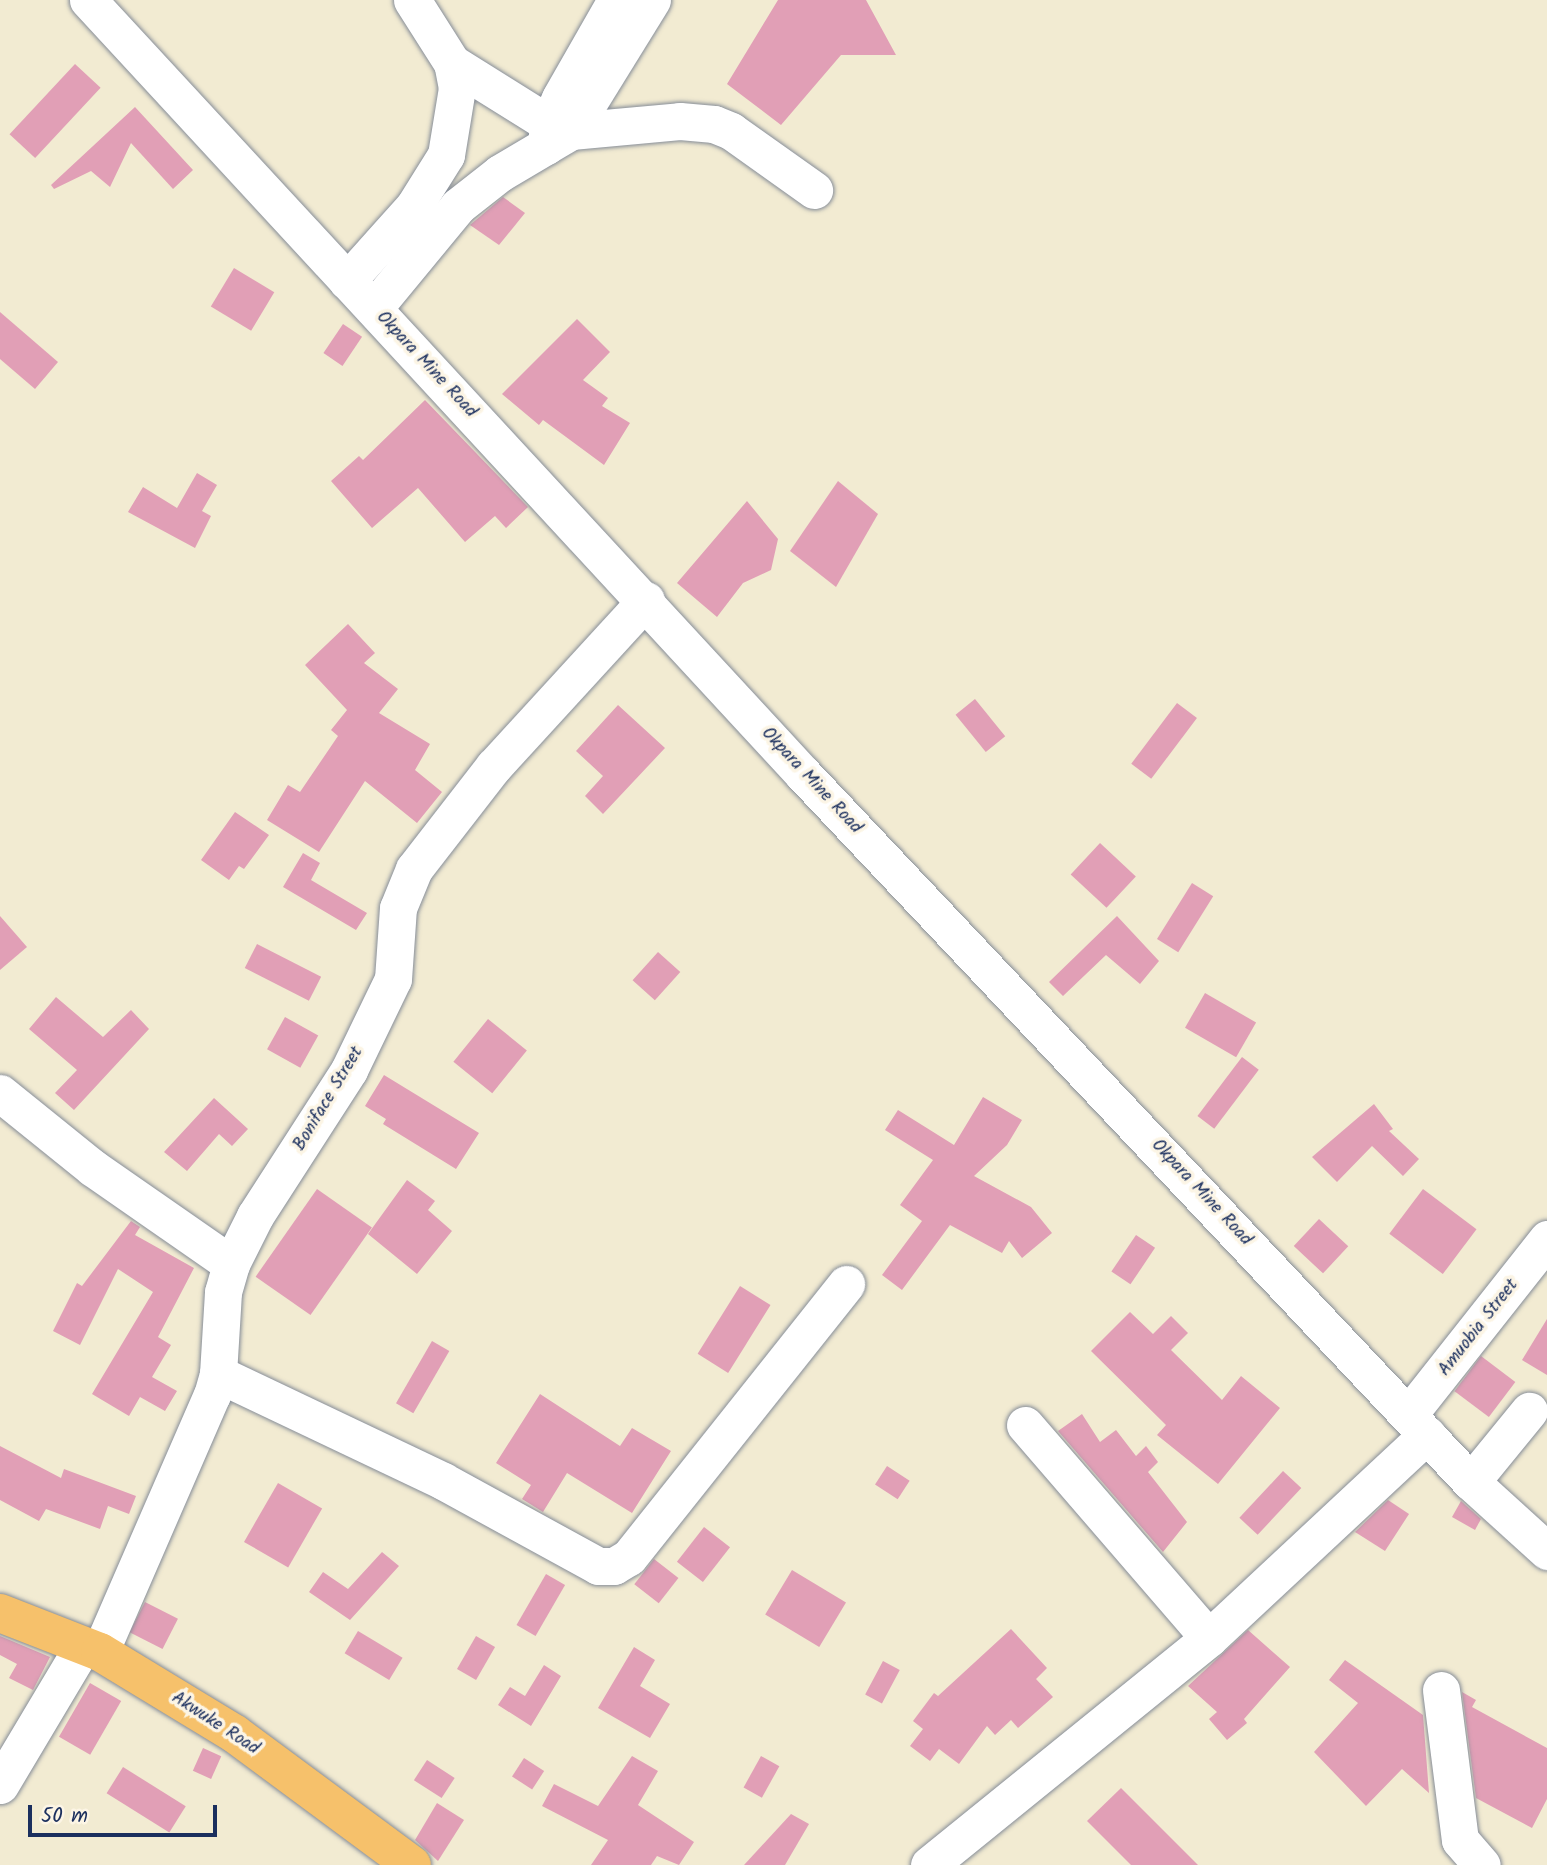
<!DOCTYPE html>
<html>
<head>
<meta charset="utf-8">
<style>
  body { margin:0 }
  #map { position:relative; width:1547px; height:1865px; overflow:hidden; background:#f2ebd2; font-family:Kalam,sans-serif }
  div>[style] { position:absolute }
  .building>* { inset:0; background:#e19fb6; transform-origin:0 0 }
  .roads { filter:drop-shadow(0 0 2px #868d98) drop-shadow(0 0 2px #868d98) }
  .minor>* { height:37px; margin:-18.5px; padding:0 18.5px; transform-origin:18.5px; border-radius:18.5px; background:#fff }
  .major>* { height:38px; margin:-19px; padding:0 19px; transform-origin:19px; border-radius:19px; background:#f6c16b }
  span { translate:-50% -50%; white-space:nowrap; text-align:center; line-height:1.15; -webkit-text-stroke:7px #fcf5e5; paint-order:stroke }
  .street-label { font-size:18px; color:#1b2f5e }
  .scale { position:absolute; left:28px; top:1805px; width:189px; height:32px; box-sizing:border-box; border:4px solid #1b2f5e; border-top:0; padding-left:9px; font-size:21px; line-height:24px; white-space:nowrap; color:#1b2f5e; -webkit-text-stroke:5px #fcf5e5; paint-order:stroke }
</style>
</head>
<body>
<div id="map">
  <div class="building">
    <div style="clip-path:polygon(778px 0,866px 0,896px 55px,841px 55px,781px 125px,727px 84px)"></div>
    <div style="left:75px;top:64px;width:35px;height:96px;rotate:43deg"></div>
    <div style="clip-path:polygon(135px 107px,193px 170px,173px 189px,131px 143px,110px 187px,91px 171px,54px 189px,51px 185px)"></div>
    <div style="clip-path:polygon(503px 197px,525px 213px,499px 245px,470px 225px)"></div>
    <div style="left:234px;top:268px;width:47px;height:45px;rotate:31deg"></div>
    <div style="clip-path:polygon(0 312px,58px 362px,35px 389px,0 359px)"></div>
    <div style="clip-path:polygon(577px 319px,610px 352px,583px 380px,608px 398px,602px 406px,630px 423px,604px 465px,543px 420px,539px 425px,502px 394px)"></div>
    <div style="left:343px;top:324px;width:23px;height:35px;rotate:34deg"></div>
    <div style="clip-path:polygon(425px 400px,528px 507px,506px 528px,495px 516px,465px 542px,418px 488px,372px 528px,331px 481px,359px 456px,363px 460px)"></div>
    <div style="clip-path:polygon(197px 473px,217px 485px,202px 511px,211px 516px,195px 548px,128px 512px,143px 487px,177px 508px)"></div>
    <div style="clip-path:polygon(838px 481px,878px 514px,836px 587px,790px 551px)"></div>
    <div style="clip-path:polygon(747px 501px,778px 539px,771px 570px,743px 583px,717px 617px,677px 583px)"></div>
    <div style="clip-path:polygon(348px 624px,375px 653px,364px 663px,398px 689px,379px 713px,430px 744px,415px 770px,442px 792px,417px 823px,365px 781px,319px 852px,267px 820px,288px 785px,300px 792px,338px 736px,331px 730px,347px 710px,305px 665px)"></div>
    <div style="left:975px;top:699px;width:48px;height:25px;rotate:51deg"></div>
    <div style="left:1177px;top:703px;width:25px;height:76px;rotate:37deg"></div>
    <div style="clip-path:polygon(618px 705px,665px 748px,603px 814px,585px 796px,603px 776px,576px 751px)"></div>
    <div style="clip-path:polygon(235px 812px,269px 835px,244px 869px,239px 866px,229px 880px,201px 860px)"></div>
    <div style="left:1100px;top:843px;width:49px;height:43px;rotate:43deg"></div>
    <div style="clip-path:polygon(303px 853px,320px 863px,311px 880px,367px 913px,356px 930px,283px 887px)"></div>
    <div style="left:1192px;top:883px;width:25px;height:66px;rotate:32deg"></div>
    <div style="clip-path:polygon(0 916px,27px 947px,0 970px)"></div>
    <div style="clip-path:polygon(1117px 916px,1159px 961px,1140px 984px,1106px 955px,1063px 996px,1049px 982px)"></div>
    <div style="left:257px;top:944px;width:72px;height:27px;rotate:27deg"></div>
    <div style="left:658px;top:952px;width:30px;height:38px;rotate:42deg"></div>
    <div style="left:1205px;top:993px;width:59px;height:40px;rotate:30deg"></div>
    <div style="clip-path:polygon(56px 997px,103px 1037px,131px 1010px,149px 1029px,74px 1110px,55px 1093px,77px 1070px,29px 1029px)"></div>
    <div style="left:285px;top:1017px;width:38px;height:37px;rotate:29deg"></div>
    <div style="left:488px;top:1019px;width:50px;height:55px;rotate:39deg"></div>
    <div style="left:1242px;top:1057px;width:21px;height:74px;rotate:37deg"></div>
    <div style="clip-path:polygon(384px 1075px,479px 1133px,456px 1169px,383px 1124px,386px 1119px,365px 1106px)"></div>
    <div style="clip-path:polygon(983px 1097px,1022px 1120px,1007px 1145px,974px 1176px,1031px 1207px,1052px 1233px,1022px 1258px,1009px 1241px,1002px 1253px,950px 1225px,902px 1290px,882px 1275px,922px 1221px,900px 1205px,933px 1160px,885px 1130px,898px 1110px,954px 1145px)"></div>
    <div style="clip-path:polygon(214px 1098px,248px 1129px,232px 1146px,219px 1134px,187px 1171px,164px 1152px)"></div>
    <div style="clip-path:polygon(1374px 1104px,1393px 1129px,1389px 1131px,1419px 1159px,1403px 1176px,1372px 1146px,1337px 1182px,1312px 1157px)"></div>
    <div style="clip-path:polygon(407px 1180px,435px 1201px,428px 1210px,452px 1231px,417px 1274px,368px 1234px)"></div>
    <div style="left:317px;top:1189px;width:67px;height:107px;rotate:35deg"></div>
    <div style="left:1423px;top:1189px;width:67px;height:56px;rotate:37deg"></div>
    <div style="left:1319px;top:1219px;width:40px;height:37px;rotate:43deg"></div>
    <div style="clip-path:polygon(131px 1221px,140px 1227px,135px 1235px,194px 1268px,158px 1337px,171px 1345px,152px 1377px,177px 1391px,165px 1411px,140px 1397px,129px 1416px,92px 1394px,153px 1292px,118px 1269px,80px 1345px,53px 1331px,77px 1283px,82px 1286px)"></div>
    <div style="left:1136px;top:1235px;width:23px;height:44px;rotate:34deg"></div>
    <div style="left:740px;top:1286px;width:36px;height:80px;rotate:32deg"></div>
    <div style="clip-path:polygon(1130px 1312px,1153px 1334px,1171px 1316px,1188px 1333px,1171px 1350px,1222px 1400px,1241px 1376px,1280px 1408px,1218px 1484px,1157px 1435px,1166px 1425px,1091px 1351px)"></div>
    <div style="clip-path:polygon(1547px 1319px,1547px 1375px,1522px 1360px)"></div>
    <div style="left:432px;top:1341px;width:20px;height:72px;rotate:30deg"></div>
    <div style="left:1481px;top:1356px;width:43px;height:44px;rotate:37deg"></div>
    <div style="clip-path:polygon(540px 1394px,620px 1446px,632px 1428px,671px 1451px,632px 1513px,567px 1473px,543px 1512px,522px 1499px,531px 1485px,496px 1463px)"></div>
    <div style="clip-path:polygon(1082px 1414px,1100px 1442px,1116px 1430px,1136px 1456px,1146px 1446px,1158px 1462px,1148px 1472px,1187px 1522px,1163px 1552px,1058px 1431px)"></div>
    <div style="clip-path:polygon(0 1446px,61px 1478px,64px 1469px,136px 1496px,129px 1514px,108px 1506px,100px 1529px,46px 1509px,39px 1521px,0 1500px)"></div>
    <div style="left:887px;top:1466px;width:27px;height:22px;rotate:33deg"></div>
    <div style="left:1283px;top:1471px;width:25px;height:64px;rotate:43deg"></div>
    <div style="left:278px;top:1483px;width:51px;height:68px;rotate:30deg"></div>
    <div style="clip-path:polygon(1388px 1500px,1409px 1514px,1385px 1551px,1355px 1532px)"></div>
    <div style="clip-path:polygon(1461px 1501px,1481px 1519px,1475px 1530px,1452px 1517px)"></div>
    <div style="left:704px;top:1527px;width:33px;height:44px;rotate:38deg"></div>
    <div style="clip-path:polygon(382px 1552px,399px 1566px,350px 1620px,309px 1592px,323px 1572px,348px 1589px)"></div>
    <div style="left:654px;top:1559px;width:31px;height:32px;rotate:38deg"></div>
    <div style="left:792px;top:1570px;width:63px;height:52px;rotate:31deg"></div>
    <div style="left:546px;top:1574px;width:22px;height:59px;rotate:30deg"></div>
    <div style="left:145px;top:1602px;width:37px;height:34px;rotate:27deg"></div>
    <div style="clip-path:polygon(1011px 1629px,1047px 1668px,1036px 1679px,1053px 1697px,1018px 1728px,1011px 1720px,995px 1735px,987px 1726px,959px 1764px,939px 1749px,930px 1761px,910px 1746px,923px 1729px,913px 1721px,934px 1693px,938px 1696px)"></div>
    <div style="clip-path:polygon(1248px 1630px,1290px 1667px,1244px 1719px,1247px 1723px,1227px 1740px,1209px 1719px,1217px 1712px,1188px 1686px)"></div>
    <div style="left:358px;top:1631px;width:52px;height:26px;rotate:31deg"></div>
    <div style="clip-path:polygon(0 1636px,50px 1657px,33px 1690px,9px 1678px,17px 1664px,0 1655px)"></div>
    <div style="left:476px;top:1636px;width:22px;height:38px;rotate:30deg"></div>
    <div style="clip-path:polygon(634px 1647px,655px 1660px,640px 1686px,670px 1704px,650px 1738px,598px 1708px)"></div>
    <div style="clip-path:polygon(1345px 1660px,1423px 1715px,1429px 1793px,1402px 1769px,1366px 1806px,1314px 1752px,1358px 1703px,1329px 1680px)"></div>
    <div style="left:883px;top:1661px;width:19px;height:38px;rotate:28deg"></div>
    <div style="clip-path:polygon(544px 1665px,561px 1676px,531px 1726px,498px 1705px,510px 1687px,525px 1696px)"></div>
    <div style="left:90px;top:1683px;width:36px;height:62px;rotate:30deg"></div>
    <div style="clip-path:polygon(1462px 1692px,1476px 1700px,1472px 1707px,1547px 1748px,1547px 1799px,1532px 1828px,1476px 1798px)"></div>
    <div style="left:203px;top:1748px;width:20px;height:25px;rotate:24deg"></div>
    <div style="clip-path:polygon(632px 1756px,658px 1771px,638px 1805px,694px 1842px,679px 1865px,657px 1856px,651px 1865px,591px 1865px,608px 1840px,542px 1806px,554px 1784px,598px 1806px)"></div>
    <div style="left:761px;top:1756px;width:21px;height:36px;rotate:29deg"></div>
    <div style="left:524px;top:1758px;width:24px;height:22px;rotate:33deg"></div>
    <div style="left:427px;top:1760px;width:33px;height:24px;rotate:33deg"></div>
    <div style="left:123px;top:1767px;width:74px;height:31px;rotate:32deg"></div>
    <div style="clip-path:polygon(1121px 1788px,1198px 1865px,1131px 1865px,1087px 1821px)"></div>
    <div style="clip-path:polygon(437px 1803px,464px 1820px,438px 1861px,415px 1840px)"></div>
    <div style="clip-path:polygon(791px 1814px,809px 1824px,785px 1865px,744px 1865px)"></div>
  </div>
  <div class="roads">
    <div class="minor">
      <div style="left:88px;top:0;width:1054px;rotate:47.27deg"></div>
      <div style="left:803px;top:774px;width:973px;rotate:46.67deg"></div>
      <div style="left:1471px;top:1482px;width:103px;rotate:42.2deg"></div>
      <div style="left:412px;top:0;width:75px;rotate:57.6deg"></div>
      <div style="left:452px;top:63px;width:113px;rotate:32deg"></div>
      <div style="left:548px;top:123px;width:24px;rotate:19deg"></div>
      <div style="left:571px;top:131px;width:109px;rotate:-5.2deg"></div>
      <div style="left:680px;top:121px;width:34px;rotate:5deg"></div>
      <div style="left:714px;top:124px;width:18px;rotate:22deg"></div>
      <div style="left:731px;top:131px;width:102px;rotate:35.4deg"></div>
      <div style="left:546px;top:146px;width:23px;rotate:-85deg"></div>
      <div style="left:548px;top:123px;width:28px;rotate:-64deg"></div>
      <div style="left:560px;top:98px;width:113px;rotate:-60.3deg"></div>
      <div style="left:347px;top:281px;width:101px;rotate:-48.2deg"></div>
      <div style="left:414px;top:206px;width:60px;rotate:-57.9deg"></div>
      <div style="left:446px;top:155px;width:68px;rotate:-80.7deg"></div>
      <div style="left:457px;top:88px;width:25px;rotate:-101deg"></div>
      <div style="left:374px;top:308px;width:132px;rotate:-50.5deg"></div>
      <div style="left:458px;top:206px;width:53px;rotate:-38.2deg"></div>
      <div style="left:500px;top:173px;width:82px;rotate:-30.6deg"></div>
      <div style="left:571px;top:131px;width:154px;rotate:-58.3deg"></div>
      <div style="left:0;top:1093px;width:119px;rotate:38.9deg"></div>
      <div style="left:93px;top:1168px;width:168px;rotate:34.8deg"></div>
      <div style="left:218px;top:1374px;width:249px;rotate:25.4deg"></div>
      <div style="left:443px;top:1481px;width:177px;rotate:28.7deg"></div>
      <div style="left:598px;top:1566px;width:16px"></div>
      <div style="left:614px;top:1566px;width:17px;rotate:-31deg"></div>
      <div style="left:629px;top:1557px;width:349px;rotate:-51.5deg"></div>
      <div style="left:1409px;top:1414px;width:223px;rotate:-51.7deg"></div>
      <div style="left:1025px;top:1425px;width:281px;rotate:49.2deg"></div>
      <div style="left:1471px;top:1482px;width:92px;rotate:-50.8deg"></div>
      <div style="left:100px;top:1652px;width:280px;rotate:-66.5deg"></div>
      <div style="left:212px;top:1395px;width:22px;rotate:-74deg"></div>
      <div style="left:218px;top:1374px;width:82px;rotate:-86.5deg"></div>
      <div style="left:223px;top:1292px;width:29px;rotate:-74deg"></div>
      <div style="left:231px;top:1264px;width:54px;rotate:-63.4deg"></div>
      <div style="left:255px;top:1216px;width:174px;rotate:-57.2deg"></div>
      <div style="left:349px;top:1070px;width:101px;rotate:-64.2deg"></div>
      <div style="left:393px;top:979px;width:71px;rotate:-86deg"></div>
      <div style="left:398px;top:908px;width:42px;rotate:-67.7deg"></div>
      <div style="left:414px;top:869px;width:130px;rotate:-52.2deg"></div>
      <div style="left:494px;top:766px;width:225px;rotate:-47.5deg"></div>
      <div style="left:1441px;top:1690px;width:151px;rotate:82.8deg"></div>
      <div style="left:1460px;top:1840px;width:33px;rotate:49deg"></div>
      <div style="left:0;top:1785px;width:162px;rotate:-59.2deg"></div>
      <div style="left:929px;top:1865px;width:360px;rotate:-39deg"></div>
      <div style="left:1209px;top:1638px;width:298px;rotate:-43deg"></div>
    </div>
    <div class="major">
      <div style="left:0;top:1613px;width:107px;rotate:21.3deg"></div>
      <div style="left:100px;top:1652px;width:158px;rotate:31.3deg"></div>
      <div style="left:235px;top:1734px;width:220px;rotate:36.5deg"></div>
    </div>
  </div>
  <div class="street-label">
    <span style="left:426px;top:365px;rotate:47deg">Okpara Mine Road</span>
    <span style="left:811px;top:781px;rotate:47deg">Okpara Mine Road</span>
    <span style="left:329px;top:1099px;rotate:-59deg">Boniface Street</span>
    <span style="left:1201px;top:1193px;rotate:47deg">Okpara Mine Road</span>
    <span style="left:1479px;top:1328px;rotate:-52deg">Amuobia Street</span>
    <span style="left:215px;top:1724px;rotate:33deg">Akwuke Road</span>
  </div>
  <div class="scale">50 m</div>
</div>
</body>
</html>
